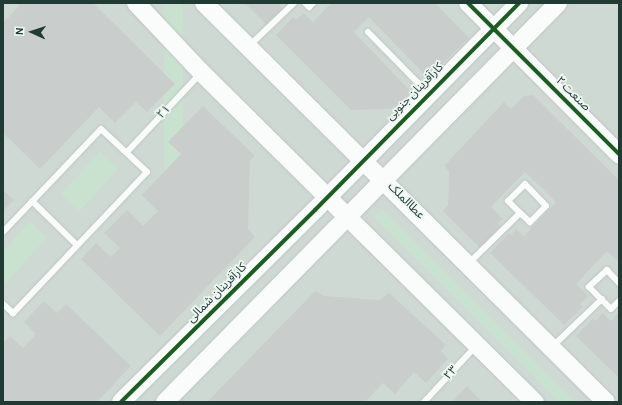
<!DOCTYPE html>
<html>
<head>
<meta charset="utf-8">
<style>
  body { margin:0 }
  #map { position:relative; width:622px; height:405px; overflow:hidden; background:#e1e7e4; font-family:"Alegreya Sans","Noto Sans Arabic",sans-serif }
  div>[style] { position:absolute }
  .built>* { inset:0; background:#cfd9d4; transform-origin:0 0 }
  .green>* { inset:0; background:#c9e2d0; transform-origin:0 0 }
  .building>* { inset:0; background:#c9cecc }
  .roads { filter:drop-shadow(0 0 1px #bec4c1) drop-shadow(0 0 1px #bec4c1) }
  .lane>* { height:6px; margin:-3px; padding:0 3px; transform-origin:3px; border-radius:3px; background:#fafbfb }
  .secondary>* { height:18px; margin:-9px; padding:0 9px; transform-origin:9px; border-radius:9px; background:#fafbfb }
  .cycleway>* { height:4px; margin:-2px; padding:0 2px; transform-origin:2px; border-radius:2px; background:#1b5e20 }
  span { translate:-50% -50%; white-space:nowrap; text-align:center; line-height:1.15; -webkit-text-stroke:3.5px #eff7f3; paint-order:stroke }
  .street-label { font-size:12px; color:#1f3b33 }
  .frame { position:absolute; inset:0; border:4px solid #1f3b33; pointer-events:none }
  .north { position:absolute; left:12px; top:12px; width:40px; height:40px; -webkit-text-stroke:3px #eff7f3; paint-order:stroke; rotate:273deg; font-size:11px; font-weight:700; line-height:16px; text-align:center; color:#1f3b33 }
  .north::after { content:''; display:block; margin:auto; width:14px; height:18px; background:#1f3b33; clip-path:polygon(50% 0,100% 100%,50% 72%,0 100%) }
</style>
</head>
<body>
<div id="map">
  <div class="built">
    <div style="left:3px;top:3px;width:616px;height:399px"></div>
  </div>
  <div class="green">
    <div style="left:164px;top:3px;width:19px;height:241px"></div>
    <div style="left:100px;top:152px;width:25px;height:57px;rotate:43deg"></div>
    <div style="left:382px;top:209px;width:275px;height:11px;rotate:45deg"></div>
    <div style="clip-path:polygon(30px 222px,47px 237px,4px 285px,3px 252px)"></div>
  </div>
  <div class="building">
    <div style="clip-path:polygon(17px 3px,93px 3px,175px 84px,147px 112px,136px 102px,115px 123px,99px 107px,40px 169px,3px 133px,3px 23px,19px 6px)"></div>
    <div style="clip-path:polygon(245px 3px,281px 3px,279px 5px,283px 9px,267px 25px)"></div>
    <div style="clip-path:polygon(331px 3px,435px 3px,469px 38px,428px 78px,369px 17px,354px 32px,411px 92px,394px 109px,351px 110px,276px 35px,293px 17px,296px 20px,304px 13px,313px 22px)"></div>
    <div style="clip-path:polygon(533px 95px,619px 180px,619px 262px,607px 251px,576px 284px,588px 296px,580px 304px,583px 307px,564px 325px,490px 253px,509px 233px,511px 235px,516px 229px,524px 236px,556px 202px,525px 172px,491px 207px,503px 219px,498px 223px,501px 226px,480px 248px,443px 211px,448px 205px,449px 171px,444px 166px,504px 102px,511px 109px,524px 96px)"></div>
    <div style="clip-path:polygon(203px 106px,255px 156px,250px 160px,248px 229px,255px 237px,160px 336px,81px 259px,96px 243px,111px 257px,120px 248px,104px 233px,127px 210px,143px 226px,158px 211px,142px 195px,181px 154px,168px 142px)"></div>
    <div style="clip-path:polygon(3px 190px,14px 200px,3px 211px)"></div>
    <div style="clip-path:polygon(315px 291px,325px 296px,379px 300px,389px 293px,446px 345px,441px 351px,448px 359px,426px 383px,414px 372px,395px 394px,383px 383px,365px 402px,207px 402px)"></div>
    <div style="clip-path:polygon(44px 301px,57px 313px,66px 304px,131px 366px,97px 402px,3px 402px,3px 339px,5px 341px,10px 336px,23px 348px,36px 334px,24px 322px)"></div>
    <div style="clip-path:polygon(619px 312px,619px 378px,576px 336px,593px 318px,595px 321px,603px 313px,611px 321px)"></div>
    <div style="clip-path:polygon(467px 386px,482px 402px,452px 402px)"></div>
  </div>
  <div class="roads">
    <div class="lane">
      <div style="left:305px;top:3px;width:6px;rotate:45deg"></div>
      <div style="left:309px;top:7px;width:6px;rotate:-45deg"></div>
      <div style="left:368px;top:32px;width:86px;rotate:45.5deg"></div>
      <div style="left:250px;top:45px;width:61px;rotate:-43.7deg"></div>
      <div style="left:127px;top:152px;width:108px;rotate:-46.9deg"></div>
      <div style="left:32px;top:201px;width:63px;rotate:44.4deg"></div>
      <div style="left:3px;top:232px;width:142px;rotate:-46.4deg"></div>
      <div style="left:101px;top:129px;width:63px;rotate:43.1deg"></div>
      <div style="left:147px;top:172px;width:195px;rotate:133.5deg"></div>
      <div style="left:13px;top:313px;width:13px;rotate:-138deg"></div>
      <div style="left:468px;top:264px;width:73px;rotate:-44.4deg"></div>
      <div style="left:520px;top:213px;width:17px;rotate:-135deg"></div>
      <div style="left:508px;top:201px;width:24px;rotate:-45deg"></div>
      <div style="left:525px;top:184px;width:30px;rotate:46deg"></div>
      <div style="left:546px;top:206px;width:23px;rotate:135deg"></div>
      <div style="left:530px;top:222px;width:13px;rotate:-138deg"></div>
      <div style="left:619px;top:283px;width:18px;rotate:-133deg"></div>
      <div style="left:607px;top:270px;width:25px;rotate:137deg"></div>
      <div style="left:589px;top:287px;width:31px;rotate:45deg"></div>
      <div style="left:611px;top:309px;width:11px;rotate:-45deg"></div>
      <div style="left:553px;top:346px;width:68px;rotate:-43.8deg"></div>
      <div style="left:424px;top:402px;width:76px;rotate:-47.1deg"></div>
    </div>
    <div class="secondary">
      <div style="left:136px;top:3px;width:95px;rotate:46.7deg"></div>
      <div style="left:201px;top:72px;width:470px;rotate:44.7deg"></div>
      <div style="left:204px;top:3px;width:566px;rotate:44.79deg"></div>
      <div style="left:468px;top:3px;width:214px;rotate:45deg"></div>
      <div style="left:121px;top:402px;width:273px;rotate:-44.7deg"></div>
      <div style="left:315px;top:210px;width:291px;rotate:-45.4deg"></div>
      <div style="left:165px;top:402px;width:560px;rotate:-45.43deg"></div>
    </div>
  </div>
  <div class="cycleway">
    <div style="left:468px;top:3px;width:214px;rotate:45deg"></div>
    <div style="left:121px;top:402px;width:273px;rotate:-44.7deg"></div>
    <div style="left:315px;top:210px;width:291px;rotate:-45.4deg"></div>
  </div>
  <div class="street-label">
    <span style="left:415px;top:92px;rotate:-45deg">کارآفرینان جنوبی</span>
    <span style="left:573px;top:94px;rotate:45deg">صنعت ۲</span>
    <span style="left:164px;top:112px;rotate:-47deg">۲۱</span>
    <span style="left:406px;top:201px;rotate:45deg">عطاالملک</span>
    <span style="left:217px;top:293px;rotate:-45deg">کارآفرینان شمالی</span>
    <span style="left:451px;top:373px;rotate:-47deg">۲۳</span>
  </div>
  <div class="frame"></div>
  <div class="north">N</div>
</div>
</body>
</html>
